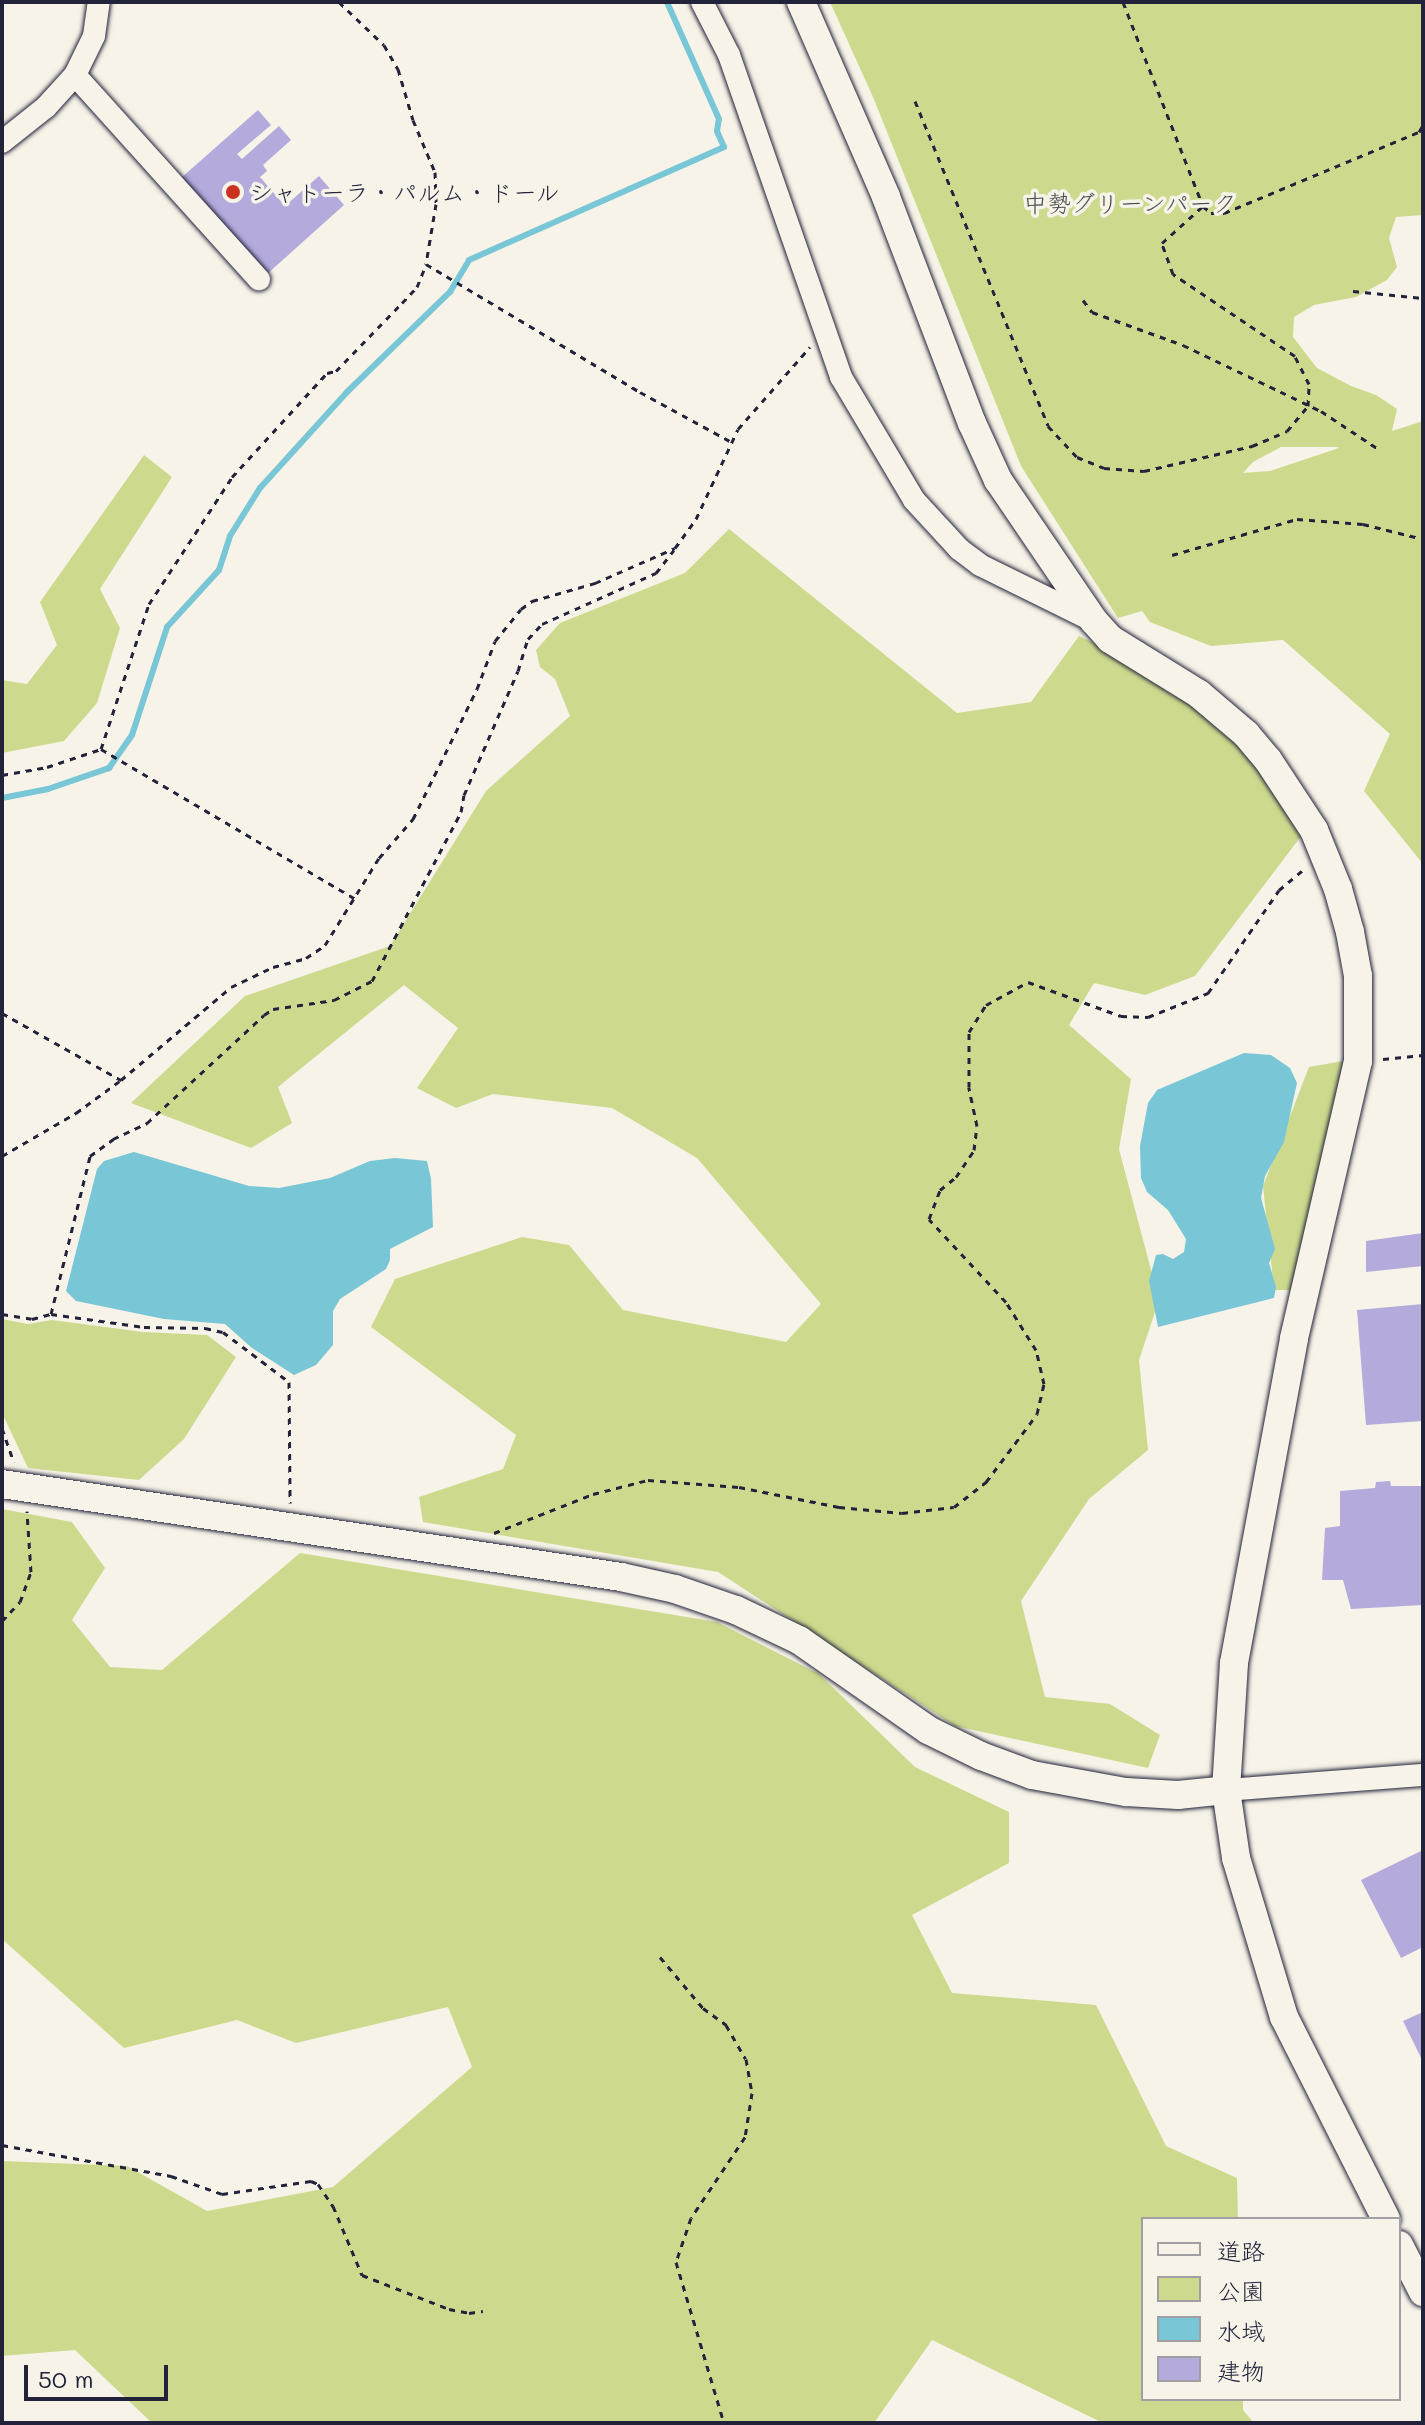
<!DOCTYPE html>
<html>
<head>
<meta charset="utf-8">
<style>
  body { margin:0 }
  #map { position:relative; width:1425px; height:2425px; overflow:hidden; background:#f7f3e8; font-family:Mali,"Klee One",sans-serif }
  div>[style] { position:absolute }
  .green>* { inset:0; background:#cdda8e }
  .water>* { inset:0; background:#78c6d6 }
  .stream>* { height:6px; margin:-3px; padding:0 3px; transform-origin:3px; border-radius:3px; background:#78c6d6 }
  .building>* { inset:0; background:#b4abdc }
  .path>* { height:3px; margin-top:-1.5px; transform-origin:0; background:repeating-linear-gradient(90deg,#22223b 0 6px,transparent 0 12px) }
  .roads { filter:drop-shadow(0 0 2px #22223b) drop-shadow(0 0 2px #22223b) }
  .minor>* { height:22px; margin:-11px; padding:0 11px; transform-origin:11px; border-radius:11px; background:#f7f3e8 }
  .tertiary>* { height:28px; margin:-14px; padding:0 14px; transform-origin:14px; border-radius:14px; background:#f7f3e8 }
  .dots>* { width:22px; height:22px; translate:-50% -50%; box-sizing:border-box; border:4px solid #f7f3e8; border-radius:50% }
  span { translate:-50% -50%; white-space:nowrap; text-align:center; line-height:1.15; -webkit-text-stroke:7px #f7f3e8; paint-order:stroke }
  .poi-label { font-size:24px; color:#22223b }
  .left { translate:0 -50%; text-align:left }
  .park-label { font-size:24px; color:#4d5050 }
  .frame { position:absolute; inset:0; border:4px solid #22223b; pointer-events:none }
  .legend { position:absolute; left:1141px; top:2217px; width:260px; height:184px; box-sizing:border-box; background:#f7f3e8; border:2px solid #a29fa3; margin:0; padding:10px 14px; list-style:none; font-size:24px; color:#22223b }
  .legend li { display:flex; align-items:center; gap:16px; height:40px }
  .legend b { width:40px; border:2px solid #a29fa3 }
  .scale { position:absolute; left:24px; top:2365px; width:144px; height:36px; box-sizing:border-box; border:4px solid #22223b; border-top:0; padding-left:10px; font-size:24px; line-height:28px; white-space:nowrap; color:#22223b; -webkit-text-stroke:6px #f7f3e8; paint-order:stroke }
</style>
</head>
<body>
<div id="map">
  <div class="green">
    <div style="clip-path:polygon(evenodd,830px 2px,1423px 2px,1423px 215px,1396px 217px,1389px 238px,1397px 267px,1387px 280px,1356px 297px,1314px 305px,1294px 317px,1293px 337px,1317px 368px,1351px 386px,1376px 395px,1397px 409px,1392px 431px,1423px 421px,1423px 864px,1364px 791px,1390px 734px,1283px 640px,1211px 646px,1150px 622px,1142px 611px,1118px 618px,1021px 466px,873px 97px,830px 2px,1281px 447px,1338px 447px,1339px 448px,1270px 471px,1243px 473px,1253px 462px,1281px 447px)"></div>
    <div style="clip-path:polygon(144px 455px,172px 477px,100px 589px,120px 628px,97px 703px,64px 741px,2px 753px,2px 680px,27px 684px,57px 645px,40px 602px)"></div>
    <div style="clip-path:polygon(729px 529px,957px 713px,1031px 702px,1079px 636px,1187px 686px,1246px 749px,1302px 835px,1195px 976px,1145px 995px,1094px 983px,1069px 1025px,1131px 1079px,1119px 1149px,1159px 1300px,1139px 1360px,1148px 1450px,1089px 1499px,1021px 1601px,1045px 1697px,1110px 1704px,1160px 1735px,1148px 1768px,955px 1726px,718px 1572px,423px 1522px,419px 1497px,503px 1469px,516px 1435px,371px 1327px,395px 1279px,522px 1237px,569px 1245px,623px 1310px,786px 1342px,821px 1304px,697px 1158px,612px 1108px,493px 1094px,456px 1108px,417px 1088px,458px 1028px,404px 985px,278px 1087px,292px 1123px,251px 1148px,131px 1103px,245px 996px,390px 946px,486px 791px,570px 716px,555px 679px,540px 667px,536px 650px,560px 623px,685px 573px)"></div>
    <div style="clip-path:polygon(1343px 1061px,1326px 1160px,1293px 1290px,1274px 1290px,1263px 1186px,1309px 1067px)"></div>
    <div style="clip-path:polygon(2px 1319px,28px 1324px,52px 1320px,143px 1332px,207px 1335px,236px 1357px,184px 1439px,139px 1480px,28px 1468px,2px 1413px)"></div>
    <div style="clip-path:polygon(2px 1509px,72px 1522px,105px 1568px,72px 1620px,110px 1667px,162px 1670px,300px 1553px,717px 1622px,819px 1674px,915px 1767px,1009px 1812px,1009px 1863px,912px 1915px,952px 1993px,1096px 2005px,1166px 2146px,1237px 2178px,1238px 2219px,1143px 2219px,1143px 2399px,1243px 2399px,1243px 2410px,1254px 2423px,1103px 2423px,932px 2340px,874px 2423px,152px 2423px,75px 2350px,2px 2356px,2px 2161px,127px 2166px,207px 2211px,333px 2187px,472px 2067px,448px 2007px,296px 2043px,237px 2020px,124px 2048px,2px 1939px)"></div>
  </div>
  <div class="water">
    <div style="clip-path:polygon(1244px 1053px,1271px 1055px,1290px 1068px,1297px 1083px,1284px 1142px,1265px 1176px,1261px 1198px,1275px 1249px,1269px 1263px,1276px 1287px,1274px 1298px,1158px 1327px,1149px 1281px,1156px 1255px,1163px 1254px,1173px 1259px,1184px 1252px,1186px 1239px,1168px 1210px,1147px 1192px,1141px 1178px,1140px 1146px,1148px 1103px,1157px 1090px)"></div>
    <div style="clip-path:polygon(134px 1152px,249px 1186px,279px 1188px,330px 1178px,370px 1161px,395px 1158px,427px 1161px,431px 1179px,433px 1227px,390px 1249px,390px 1260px,386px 1269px,340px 1299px,333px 1311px,333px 1345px,316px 1365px,294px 1375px,252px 1348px,225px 1324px,164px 1319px,76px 1301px,66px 1291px,97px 1169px,104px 1161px)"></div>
  </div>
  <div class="stream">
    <div style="left:2px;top:798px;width:47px;rotate:-11.1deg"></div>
    <div style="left:48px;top:789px;width:65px;rotate:-19deg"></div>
    <div style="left:109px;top:768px;width:40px;rotate:-55.1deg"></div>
    <div style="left:132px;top:735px;width:114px;rotate:-72deg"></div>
    <div style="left:167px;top:627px;width:77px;rotate:-47.6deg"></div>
    <div style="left:219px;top:570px;width:36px;rotate:-72deg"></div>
    <div style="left:230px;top:536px;width:57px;rotate:-58deg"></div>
    <div style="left:260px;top:488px;width:130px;rotate:-47.8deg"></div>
    <div style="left:347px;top:392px;width:144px;rotate:-44.2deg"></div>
    <div style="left:450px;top:292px;width:37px;rotate:-59deg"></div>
    <div style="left:469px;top:260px;width:279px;rotate:-23.9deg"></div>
    <div style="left:724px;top:147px;width:17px;rotate:-114deg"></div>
    <div style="left:717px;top:131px;width:12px;rotate:-81deg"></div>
    <div style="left:719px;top:119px;width:128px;rotate:-114deg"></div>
  </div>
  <div class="building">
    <div style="clip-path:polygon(258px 110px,271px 125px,237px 154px,242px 159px,279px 126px,291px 140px,263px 165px,267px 171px,260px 177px,285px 206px,319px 176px,344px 205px,266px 275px,181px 178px)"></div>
    <div style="clip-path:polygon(1423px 1233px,1423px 1266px,1366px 1272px,1366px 1241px)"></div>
    <div style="clip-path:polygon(1423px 1304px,1423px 1421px,1366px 1425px,1357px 1310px)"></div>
    <div style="clip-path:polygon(1390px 1481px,1391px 1486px,1423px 1486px,1423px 1605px,1351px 1609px,1343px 1580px,1322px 1580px,1325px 1528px,1340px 1526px,1340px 1491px,1375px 1488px,1376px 1482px)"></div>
    <div style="clip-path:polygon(1423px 1850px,1423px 1947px,1401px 1958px,1361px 1880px)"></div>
    <div style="clip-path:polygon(1423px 2012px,1423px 2062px,1403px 2021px)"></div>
  </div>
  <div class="path">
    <div style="left:339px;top:2px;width:62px;rotate:43.7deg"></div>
    <div style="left:384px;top:45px;width:28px;rotate:60deg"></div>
    <div style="left:398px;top:69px;width:53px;rotate:73.6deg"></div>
    <div style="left:413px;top:120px;width:56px;rotate:67.1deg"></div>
    <div style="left:435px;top:172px;width:32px;rotate:88deg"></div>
    <div style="left:436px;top:204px;width:61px;rotate:99.5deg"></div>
    <div style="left:426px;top:264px;width:249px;rotate:30.9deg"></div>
    <div style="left:640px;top:392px;width:102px;rotate:28.6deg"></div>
    <div style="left:1123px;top:2px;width:219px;rotate:68.6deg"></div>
    <div style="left:1203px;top:206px;width:11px;rotate:41deg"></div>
    <div style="left:1211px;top:213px;width:13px"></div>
    <div style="left:1224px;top:213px;width:211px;rotate:-22.6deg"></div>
    <div style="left:1419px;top:132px;width:8px;rotate:-60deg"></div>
    <div style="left:915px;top:101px;width:351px;rotate:67.7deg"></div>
    <div style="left:1048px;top:426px;width:42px;rotate:46.9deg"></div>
    <div style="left:1077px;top:457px;width:29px;rotate:22deg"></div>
    <div style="left:1104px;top:468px;width:40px;rotate:4.3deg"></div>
    <div style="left:1144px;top:471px;width:111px;rotate:-13deg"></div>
    <div style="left:1252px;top:446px;width:38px;rotate:-23deg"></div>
    <div style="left:1287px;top:431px;width:33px;rotate:-50deg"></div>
    <div style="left:1308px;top:406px;width:22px;rotate:-87deg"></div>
    <div style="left:1309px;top:384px;width:31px;rotate:-117deg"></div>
    <div style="left:1295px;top:356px;width:147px;rotate:-146.1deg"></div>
    <div style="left:1173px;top:274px;width:33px;rotate:-110deg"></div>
    <div style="left:1162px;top:243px;width:55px;rotate:-42.1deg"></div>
    <div style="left:1353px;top:291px;width:70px;rotate:5.7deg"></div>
    <div style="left:1083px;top:300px;width:15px;rotate:53deg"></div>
    <div style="left:1092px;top:312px;width:97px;rotate:19.9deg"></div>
    <div style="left:1183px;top:345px;width:153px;rotate:25.6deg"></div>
    <div style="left:1321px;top:411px;width:67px;rotate:33.5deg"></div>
    <div style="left:1172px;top:555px;width:130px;rotate:-16.1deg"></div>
    <div style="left:1297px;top:519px;width:66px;rotate:4.3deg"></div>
    <div style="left:1363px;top:524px;width:62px;rotate:14deg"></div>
    <div style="left:101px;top:749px;width:153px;rotate:-71.7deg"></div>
    <div style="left:149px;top:604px;width:152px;rotate:-56.8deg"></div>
    <div style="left:232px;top:477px;width:141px;rotate:-47.6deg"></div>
    <div style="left:327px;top:373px;width:9px;rotate:-13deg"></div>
    <div style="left:336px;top:371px;width:95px;rotate:-45.9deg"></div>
    <div style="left:402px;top:303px;width:22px;rotate:-47deg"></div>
    <div style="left:417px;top:287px;width:24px;rotate:-68deg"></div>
    <div style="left:2px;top:775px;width:46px;rotate:-10.1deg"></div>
    <div style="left:47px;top:767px;width:57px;rotate:-18.4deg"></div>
    <div style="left:101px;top:749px;width:294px;rotate:30.5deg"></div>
    <div style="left:2px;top:1013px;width:137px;rotate:29.4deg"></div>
    <div style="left:1383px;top:1059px;width:40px;rotate:-5.7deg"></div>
    <div style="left:2px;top:1156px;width:86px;rotate:-30.2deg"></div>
    <div style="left:76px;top:1113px;width:56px;rotate:-36.3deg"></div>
    <div style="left:121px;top:1080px;width:144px;rotate:-40.2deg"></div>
    <div style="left:231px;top:987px;width:47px;rotate:-25.5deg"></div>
    <div style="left:273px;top:967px;width:34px;rotate:-15deg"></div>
    <div style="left:306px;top:958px;width:23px;rotate:-34deg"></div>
    <div style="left:325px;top:945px;width:102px;rotate:-58.2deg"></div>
    <div style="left:379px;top:858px;width:52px;rotate:-48.9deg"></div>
    <div style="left:413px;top:819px;width:145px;rotate:-63.8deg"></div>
    <div style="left:477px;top:689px;width:51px;rotate:-69.4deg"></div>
    <div style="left:495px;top:641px;width:41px;rotate:-50.9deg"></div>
    <div style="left:521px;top:609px;width:14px;rotate:-36deg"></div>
    <div style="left:532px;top:601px;width:66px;rotate:-15.9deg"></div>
    <div style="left:595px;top:583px;width:87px;rotate:-23.6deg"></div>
    <div style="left:675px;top:548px;width:36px;rotate:-54deg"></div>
    <div style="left:696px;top:519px;width:99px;rotate:-65deg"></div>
    <div style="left:738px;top:429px;width:109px;rotate:-48.7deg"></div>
    <div style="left:2px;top:1314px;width:30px;rotate:9deg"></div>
    <div style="left:32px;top:1319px;width:20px;rotate:-15deg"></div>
    <div style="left:51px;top:1314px;width:94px;rotate:8deg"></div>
    <div style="left:144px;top:1327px;width:61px;rotate:0.9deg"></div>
    <div style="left:205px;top:1328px;width:18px;rotate:13deg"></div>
    <div style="left:223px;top:1332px;width:83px;rotate:37.1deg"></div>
    <div style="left:289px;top:1382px;width:121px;rotate:89.5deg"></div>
    <div style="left:51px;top:1314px;width:163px;rotate:-76.1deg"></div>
    <div style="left:90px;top:1156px;width:29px;rotate:-36deg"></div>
    <div style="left:113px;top:1139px;width:38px;rotate:-25deg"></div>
    <div style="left:147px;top:1123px;width:159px;rotate:-42.7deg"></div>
    <div style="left:264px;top:1015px;width:11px;rotate:-34deg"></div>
    <div style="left:273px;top:1009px;width:62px;rotate:-8.4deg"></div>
    <div style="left:334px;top:1000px;width:42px;rotate:-26.6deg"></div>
    <div style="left:372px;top:981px;width:191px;rotate:-62.2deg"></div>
    <div style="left:461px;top:812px;width:17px;rotate:-80deg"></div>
    <div style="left:464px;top:795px;width:135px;rotate:-66.5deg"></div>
    <div style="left:518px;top:671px;width:34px;rotate:-73deg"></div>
    <div style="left:528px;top:639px;width:21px;rotate:-47deg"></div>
    <div style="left:542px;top:624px;width:125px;rotate:-24.1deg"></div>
    <div style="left:656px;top:573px;width:29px;rotate:-52deg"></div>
    <div style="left:2px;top:1428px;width:36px;rotate:71deg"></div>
    <div style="left:494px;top:1533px;width:106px;rotate:-21.5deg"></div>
    <div style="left:593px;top:1494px;width:57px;rotate:-14.3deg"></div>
    <div style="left:648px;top:1480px;width:91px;rotate:4.4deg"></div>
    <div style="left:739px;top:1487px;width:102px;rotate:11.3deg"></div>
    <div style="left:839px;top:1507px;width:63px;rotate:5.4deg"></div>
    <div style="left:902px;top:1513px;width:52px;rotate:-6.6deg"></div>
    <div style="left:954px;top:1507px;width:41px;rotate:-38deg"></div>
    <div style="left:986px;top:1482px;width:85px;rotate:-53.1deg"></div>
    <div style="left:1037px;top:1414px;width:31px;rotate:-77deg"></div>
    <div style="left:1044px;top:1384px;width:35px;rotate:-103deg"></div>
    <div style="left:1036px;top:1350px;width:57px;rotate:-122deg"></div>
    <div style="left:1006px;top:1302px;width:113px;rotate:-132.9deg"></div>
    <div style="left:929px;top:1219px;width:31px;rotate:-69deg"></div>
    <div style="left:940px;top:1190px;width:21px;rotate:-39deg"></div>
    <div style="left:956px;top:1177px;width:32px;rotate:-56deg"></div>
    <div style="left:974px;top:1150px;width:24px;rotate:-83deg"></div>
    <div style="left:977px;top:1126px;width:40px;rotate:-102deg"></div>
    <div style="left:969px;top:1087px;width:55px;rotate:-90deg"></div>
    <div style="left:969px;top:1032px;width:32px;rotate:-58deg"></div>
    <div style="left:986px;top:1005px;width:48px;rotate:-28.7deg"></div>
    <div style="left:1028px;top:982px;width:99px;rotate:20.1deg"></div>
    <div style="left:1121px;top:1016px;width:27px;rotate:2deg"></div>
    <div style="left:1148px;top:1017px;width:65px;rotate:-21.8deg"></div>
    <div style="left:1208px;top:993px;width:125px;rotate:-55.4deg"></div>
    <div style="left:1279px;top:890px;width:33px;rotate:-40deg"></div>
    <div style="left:2px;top:1621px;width:26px;rotate:-47deg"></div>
    <div style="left:20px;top:1602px;width:32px;rotate:-70deg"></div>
    <div style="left:31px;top:1572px;width:61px;rotate:-93.8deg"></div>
    <div style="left:660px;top:1957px;width:67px;rotate:49.9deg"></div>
    <div style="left:703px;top:2008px;width:29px;rotate:36deg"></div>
    <div style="left:726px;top:2025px;width:39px;rotate:60deg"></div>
    <div style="left:746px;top:2059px;width:35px;rotate:80deg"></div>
    <div style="left:752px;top:2093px;width:45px;rotate:99deg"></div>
    <div style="left:745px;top:2137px;width:97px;rotate:123.7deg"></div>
    <div style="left:691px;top:2218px;width:46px;rotate:108.8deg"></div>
    <div style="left:676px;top:2262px;width:168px;rotate:73.4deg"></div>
    <div style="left:2px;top:2145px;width:172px;rotate:10.4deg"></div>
    <div style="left:171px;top:2176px;width:54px;rotate:19.4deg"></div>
    <div style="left:222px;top:2194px;width:90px;rotate:-8.3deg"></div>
    <div style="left:311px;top:2181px;width:8px;rotate:23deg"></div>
    <div style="left:318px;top:2184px;width:27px;rotate:56deg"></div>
    <div style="left:333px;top:2206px;width:75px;rotate:67.2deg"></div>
    <div style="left:362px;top:2275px;width:93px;rotate:21.3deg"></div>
    <div style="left:449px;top:2309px;width:20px;rotate:11deg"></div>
    <div style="left:469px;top:2313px;width:14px;rotate:-8deg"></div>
  </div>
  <div class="roads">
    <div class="minor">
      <div style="left:702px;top:2px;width:59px;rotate:63deg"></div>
      <div style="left:729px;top:55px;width:341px;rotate:70.8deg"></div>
      <div style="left:841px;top:377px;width:143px;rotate:59.3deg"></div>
      <div style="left:914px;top:500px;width:67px;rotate:47.4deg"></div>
      <div style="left:959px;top:549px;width:26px;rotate:37deg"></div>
      <div style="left:980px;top:565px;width:127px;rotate:26.2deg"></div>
      <div style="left:75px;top:75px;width:275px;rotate:48deg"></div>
      <div style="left:2px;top:142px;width:56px;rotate:-38.5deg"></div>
      <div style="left:46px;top:107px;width:43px;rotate:-47.8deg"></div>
      <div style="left:75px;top:75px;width:43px;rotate:-64deg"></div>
      <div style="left:94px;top:36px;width:34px;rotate:-82deg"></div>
      <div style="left:1226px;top:1790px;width:198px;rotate:-4.4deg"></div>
    </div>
    <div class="tertiary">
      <div style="left:801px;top:2px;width:213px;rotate:66.4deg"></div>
      <div style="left:886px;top:197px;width:242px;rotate:69.2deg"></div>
      <div style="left:972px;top:423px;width:63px;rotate:65.5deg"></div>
      <div style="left:998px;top:480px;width:171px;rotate:55.8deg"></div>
      <div style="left:1094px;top:621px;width:24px;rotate:48deg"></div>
      <div style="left:1110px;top:639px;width:105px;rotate:31.7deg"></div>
      <div style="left:1199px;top:694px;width:62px;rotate:40.4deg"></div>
      <div style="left:1246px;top:734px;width:34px;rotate:50deg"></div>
      <div style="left:1268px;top:760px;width:84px;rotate:56.7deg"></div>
      <div style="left:1314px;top:830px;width:64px;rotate:67.9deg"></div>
      <div style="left:1338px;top:889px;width:45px;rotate:74.4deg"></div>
      <div style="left:1350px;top:932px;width:45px;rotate:79.7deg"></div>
      <div style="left:1358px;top:976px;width:85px;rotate:90deg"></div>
      <div style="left:1358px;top:1061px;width:285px;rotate:103deg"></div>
      <div style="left:1294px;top:1339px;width:330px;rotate:100.5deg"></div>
      <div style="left:1234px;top:1663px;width:127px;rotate:93.6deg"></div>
      <div style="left:1226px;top:1790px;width:69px;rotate:81.6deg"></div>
      <div style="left:1236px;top:1858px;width:166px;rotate:73.2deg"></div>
      <div style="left:1284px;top:2017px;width:226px;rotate:63.2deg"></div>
      <div style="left:2px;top:1484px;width:626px;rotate:8.54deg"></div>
      <div style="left:621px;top:1577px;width:55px;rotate:12.5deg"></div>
      <div style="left:675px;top:1589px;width:65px;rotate:19deg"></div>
      <div style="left:736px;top:1610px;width:70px;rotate:25.5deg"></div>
      <div style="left:799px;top:1640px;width:157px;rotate:34.9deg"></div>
      <div style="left:928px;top:1730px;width:59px;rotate:26.1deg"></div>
      <div style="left:981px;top:1756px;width:54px;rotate:20.4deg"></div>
      <div style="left:1032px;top:1775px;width:96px;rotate:10.3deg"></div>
      <div style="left:1126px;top:1792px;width:52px;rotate:3.3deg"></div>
      <div style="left:1178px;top:1795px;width:48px;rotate:-5.9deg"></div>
      <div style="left:1399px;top:2245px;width:53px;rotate:62.9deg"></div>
    </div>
  </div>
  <div class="dots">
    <div style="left:233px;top:192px;background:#c8321e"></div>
  </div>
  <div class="poi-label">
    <span class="left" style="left:249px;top:192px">シャトーラ・パルム・ドール</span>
  </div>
  <div class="park-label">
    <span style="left:1130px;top:203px">中勢グリーンパーク</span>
  </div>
  <div class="frame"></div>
  <ul class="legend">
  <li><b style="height:10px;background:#f7f3e8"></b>道路</li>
  <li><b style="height:22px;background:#cdda8e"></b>公園</li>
  <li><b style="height:22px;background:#78c6d6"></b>水域</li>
  <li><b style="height:22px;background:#b4abdc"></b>建物</li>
  </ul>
  <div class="scale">50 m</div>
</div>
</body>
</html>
